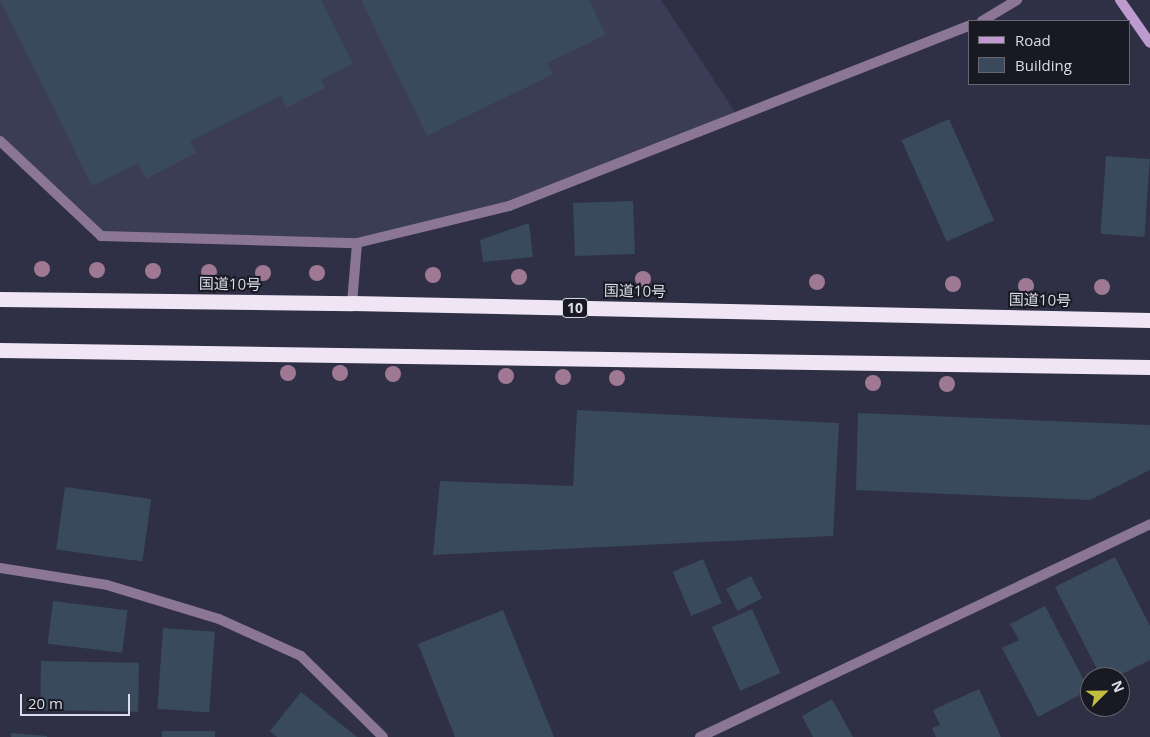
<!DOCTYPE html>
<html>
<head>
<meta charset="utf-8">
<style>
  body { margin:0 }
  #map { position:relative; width:1150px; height:737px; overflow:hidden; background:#2f3045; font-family:"Open Sans","Noto Sans JP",sans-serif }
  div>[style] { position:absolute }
  .built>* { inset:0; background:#3b3c55 }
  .building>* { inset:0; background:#384a5b; transform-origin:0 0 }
  .street>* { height:10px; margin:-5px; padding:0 5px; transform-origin:5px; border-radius:5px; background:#8c7695 }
  .secondary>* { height:10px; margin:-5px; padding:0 5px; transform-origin:5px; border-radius:5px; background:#be9bce }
  .highway>* { height:15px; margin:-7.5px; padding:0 7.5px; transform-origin:7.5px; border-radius:7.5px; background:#f0e5f5 }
  .trees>* { width:16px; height:16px; margin:-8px; border-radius:50%; background:#9f7994 }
  span { translate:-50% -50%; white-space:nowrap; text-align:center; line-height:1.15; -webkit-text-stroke:4px #191923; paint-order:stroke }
  .shield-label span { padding:1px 4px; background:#191923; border:1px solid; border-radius:4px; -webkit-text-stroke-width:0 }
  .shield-label { font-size:14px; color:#dbdce9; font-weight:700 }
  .street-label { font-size:15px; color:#dbdce9 }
  .legend { position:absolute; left:968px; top:20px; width:162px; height:65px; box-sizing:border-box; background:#191923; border:1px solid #676772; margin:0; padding:6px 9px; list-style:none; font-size:15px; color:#dbdce9 }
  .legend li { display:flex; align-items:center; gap:10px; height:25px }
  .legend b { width:25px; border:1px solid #676772 }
  .north { position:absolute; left:1080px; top:667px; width:50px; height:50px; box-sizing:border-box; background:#191923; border:1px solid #676772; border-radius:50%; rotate:67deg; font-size:14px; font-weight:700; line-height:20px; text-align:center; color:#dbdce9 }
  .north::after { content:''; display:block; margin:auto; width:18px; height:22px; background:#c2bd3f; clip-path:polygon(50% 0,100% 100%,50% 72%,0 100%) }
  .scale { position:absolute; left:20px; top:694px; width:110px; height:22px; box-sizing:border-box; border:2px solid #dbdce9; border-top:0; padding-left:6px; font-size:15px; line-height:18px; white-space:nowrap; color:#dbdce9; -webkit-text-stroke:4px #191923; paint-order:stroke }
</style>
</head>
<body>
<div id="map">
  <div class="built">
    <div style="clip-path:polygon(0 0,661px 0,739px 118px,509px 206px,357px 243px,101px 236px,0 141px)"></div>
  </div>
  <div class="building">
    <div style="clip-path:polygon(0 0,321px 0,353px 64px,321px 80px,325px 88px,286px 108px,281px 96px,190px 141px,196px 153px,146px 179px,138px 163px,92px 186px)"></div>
    <div style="clip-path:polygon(361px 0,589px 0,606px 35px,547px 63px,553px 74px,427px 136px)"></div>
    <div style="left:949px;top:119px;width:111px;height:52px;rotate:66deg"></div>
    <div style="left:1106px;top:156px;width:44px;height:78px;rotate:4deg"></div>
    <div style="left:633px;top:201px;width:53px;height:60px;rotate:88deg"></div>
    <div style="clip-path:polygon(529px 223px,533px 257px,483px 262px,480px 240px)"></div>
    <div style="clip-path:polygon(577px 410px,839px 423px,833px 536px,433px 555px,440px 481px,573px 486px)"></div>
    <div style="clip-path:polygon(858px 413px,1150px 425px,1150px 470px,1090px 500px,856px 490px)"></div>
    <div style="left:65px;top:487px;width:87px;height:63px;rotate:8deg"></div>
    <div style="clip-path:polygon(1115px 557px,1150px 626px,1150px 660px,1116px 677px,1101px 677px,1055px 587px)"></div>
    <div style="left:703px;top:559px;width:48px;height:33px;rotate:67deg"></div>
    <div style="left:751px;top:576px;width:25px;height:28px;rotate:63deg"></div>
    <div style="left:53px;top:601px;width:75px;height:43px;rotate:7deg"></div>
    <div style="clip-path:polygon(1045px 606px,1089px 690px,1038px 717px,1002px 648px,1019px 640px,1010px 624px)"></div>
    <div style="left:752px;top:609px;width:70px;height:44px;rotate:66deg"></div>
    <div style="clip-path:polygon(503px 610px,554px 737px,455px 737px,418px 644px)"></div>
    <div style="left:163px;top:628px;width:52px;height:81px;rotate:4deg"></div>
    <div style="left:41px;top:661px;width:98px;height:49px;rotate:1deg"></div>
    <div style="clip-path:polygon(979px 689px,1001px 737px,936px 737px,932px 728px,940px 725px,933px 710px)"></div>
    <div style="clip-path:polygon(301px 692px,357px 737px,277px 737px,270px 731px)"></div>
    <div style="clip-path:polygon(832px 699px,853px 737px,813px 737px,802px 716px)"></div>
    <div style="left:162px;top:731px;width:53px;height:6px"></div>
    <div style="clip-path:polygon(11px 733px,47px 736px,47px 737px,11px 737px)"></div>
  </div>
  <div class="street">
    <div style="left:982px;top:21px;width:41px;rotate:-31deg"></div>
    <div style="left:0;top:141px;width:139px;rotate:43.2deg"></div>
    <div style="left:101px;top:236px;width:256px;rotate:1.6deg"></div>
    <div style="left:352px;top:303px;width:60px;rotate:-85.2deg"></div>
    <div style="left:357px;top:243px;width:156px;rotate:-13.7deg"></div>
    <div style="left:509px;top:206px;width:494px;rotate:-21.4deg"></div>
    <div style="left:0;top:568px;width:108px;rotate:9deg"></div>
    <div style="left:107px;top:585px;width:117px;rotate:16.9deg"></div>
    <div style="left:219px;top:619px;width:90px;rotate:24.3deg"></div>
    <div style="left:301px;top:656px;width:115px;rotate:44.6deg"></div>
    <div style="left:700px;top:737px;width:498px;rotate:-25.3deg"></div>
  </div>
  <div class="secondary">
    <div style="left:1120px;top:0;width:52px;rotate:55.1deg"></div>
  </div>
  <div class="highway">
    <div style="left:0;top:299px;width:352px;rotate:0.7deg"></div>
    <div style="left:352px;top:303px;width:798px;rotate:1.22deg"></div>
    <div style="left:0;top:350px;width:1150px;rotate:0.85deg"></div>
  </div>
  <div class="trees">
    <div style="left:42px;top:269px"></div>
    <div style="left:97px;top:270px"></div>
    <div style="left:153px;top:271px"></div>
    <div style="left:209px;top:272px"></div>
    <div style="left:263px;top:273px"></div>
    <div style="left:317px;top:273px"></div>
    <div style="left:433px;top:275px"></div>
    <div style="left:519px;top:277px"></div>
    <div style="left:643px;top:279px"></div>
    <div style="left:817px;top:282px"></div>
    <div style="left:953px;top:284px"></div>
    <div style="left:1026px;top:286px"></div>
    <div style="left:1102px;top:287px"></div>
    <div style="left:288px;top:373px"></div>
    <div style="left:340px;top:373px"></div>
    <div style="left:393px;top:374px"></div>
    <div style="left:506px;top:376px"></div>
    <div style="left:563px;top:377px"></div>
    <div style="left:617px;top:378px"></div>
    <div style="left:873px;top:383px"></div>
    <div style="left:947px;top:384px"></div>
  </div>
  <div class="shield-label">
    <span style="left:575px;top:308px">10</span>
  </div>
  <div class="street-label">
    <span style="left:230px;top:284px;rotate:1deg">国道10号</span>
    <span style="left:635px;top:291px;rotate:1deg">国道10号</span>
    <span style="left:1040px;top:300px;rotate:1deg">国道10号</span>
  </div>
  <ul class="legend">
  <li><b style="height:6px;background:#be9bce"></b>Road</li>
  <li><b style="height:14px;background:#384a5b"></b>Building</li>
  </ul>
  <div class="north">N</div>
  <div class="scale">20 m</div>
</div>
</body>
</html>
